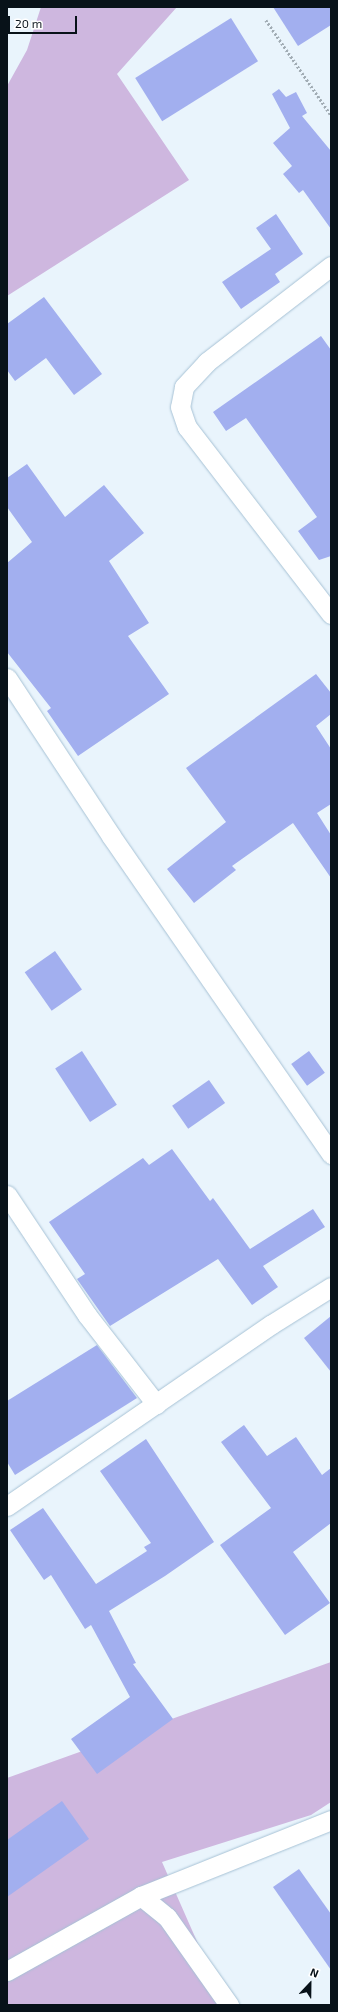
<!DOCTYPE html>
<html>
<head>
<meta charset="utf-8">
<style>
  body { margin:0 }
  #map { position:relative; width:338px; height:2012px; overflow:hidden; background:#e9f4fc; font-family:"Exo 2",sans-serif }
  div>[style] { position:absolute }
  .green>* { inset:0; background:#ceb7df }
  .building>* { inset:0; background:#a2afef; transform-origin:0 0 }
  .path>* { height:2.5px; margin-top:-1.25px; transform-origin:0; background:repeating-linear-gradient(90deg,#a1acb4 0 2px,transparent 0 4px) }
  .roads { filter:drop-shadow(0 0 1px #a7c2d5) drop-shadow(0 0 1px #a7c2d5) }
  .minor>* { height:19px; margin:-9.5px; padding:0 9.5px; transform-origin:9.5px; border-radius:9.5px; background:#fff }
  span { translate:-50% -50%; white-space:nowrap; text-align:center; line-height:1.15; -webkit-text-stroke:3.5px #fff; paint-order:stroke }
  .frame { position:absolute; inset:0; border:8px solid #081219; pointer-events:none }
  .north { position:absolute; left:290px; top:1964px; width:40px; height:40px; -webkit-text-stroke:3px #fff; paint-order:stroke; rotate:22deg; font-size:11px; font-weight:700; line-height:16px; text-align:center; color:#081219 }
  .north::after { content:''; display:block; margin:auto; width:14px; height:18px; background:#081219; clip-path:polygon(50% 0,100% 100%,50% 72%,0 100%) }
  .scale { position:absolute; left:8px; top:16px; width:69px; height:18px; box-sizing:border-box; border:2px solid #081219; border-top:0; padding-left:5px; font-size:12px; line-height:14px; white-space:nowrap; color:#081219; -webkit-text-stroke:3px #fff; paint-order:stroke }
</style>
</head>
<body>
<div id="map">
  <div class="green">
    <div style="clip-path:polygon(41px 7px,177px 7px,117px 74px,189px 180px,7px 296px,7px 86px,27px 50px)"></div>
    <div style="clip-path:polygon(331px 1662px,331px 1802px,311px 1815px,162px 1862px,225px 2005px,7px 2005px,7px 1778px)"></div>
  </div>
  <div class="building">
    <div style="clip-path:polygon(273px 7px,331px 7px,331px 25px,298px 46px)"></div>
    <div style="left:231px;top:18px;width:51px;height:113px;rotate:58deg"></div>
    <div style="clip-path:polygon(279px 89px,286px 97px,296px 92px,307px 113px,302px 116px,331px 151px,331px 229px,303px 190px,299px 193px,283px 174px,292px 166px,273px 143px,290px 128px,272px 94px)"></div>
    <div style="clip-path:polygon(276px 214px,303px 254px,275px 274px,280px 282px,241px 309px,222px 282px,271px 249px,256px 228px)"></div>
    <div style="clip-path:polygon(44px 297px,102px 374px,74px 395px,46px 358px,15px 381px,7px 370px,7px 324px)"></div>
    <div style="clip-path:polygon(321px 336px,331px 350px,331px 556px,319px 560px,298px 531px,317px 517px,246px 418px,226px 431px,213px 412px)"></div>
    <div style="clip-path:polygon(27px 464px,65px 517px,104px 485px,144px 533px,109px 561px,149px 623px,128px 636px,169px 694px,78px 756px,47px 711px,51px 708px,7px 652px,7px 563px,32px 542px,7px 507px,7px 478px)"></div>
    <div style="clip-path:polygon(316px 674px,331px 693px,331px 714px,316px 726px,331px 749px,331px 804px,317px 813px,331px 835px,331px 878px,293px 823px,232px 866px,236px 870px,194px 903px,167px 869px,226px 822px,186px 768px)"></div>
    <div style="left:55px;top:951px;width:47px;height:37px;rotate:55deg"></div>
    <div style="left:82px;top:1051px;width:64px;height:32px;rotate:57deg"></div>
    <div style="left:309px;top:1051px;width:27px;height:22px;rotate:54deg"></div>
    <div style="left:209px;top:1080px;width:28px;height:45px;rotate:55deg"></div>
    <div style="clip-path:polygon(172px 1149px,210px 1201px,213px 1198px,250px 1249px,313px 1209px,325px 1227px,263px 1266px,278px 1287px,252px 1305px,218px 1259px,110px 1326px,77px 1279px,85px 1274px,49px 1222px,143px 1158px,149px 1165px)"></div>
    <div style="clip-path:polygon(331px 1316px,331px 1372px,304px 1338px)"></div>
    <div style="clip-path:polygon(97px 1345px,137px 1398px,15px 1475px,7px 1462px,7px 1401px)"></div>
    <div style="clip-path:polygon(244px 1425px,267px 1456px,296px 1437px,322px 1475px,331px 1468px,331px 1523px,293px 1552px,330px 1603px,285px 1635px,220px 1545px,271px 1508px,221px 1442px)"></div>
    <div style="clip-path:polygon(146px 1439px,214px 1542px,165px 1576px,109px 1611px,136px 1663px,133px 1664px,173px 1719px,97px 1774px,71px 1739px,130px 1697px,91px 1625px,85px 1629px,51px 1575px,44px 1580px,10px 1530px,43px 1508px,96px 1584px,147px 1551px,144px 1547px,151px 1543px,100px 1471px)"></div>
    <div style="clip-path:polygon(62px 1801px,89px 1839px,7px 1897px,7px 1840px)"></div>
    <div style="clip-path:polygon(299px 1869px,331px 1914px,331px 1970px,273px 1887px)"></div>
  </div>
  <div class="path">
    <div style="left:266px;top:20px;width:115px;rotate:55.6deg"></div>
  </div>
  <div class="roads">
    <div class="minor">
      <div style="left:331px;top:266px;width:157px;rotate:142.3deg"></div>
      <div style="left:207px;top:362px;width:34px;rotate:133deg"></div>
      <div style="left:184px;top:387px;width:20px;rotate:101deg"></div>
      <div style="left:180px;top:407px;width:21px;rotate:71deg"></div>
      <div style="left:187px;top:427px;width:236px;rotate:52.4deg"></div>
      <div style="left:7px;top:678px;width:189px;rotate:56.6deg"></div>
      <div style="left:111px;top:836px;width:387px;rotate:55.3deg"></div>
      <div style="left:7px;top:1195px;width:144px;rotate:56.3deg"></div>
      <div style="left:87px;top:1315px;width:113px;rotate:52.2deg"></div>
      <div style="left:7px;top:1506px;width:321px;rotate:-34.5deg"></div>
      <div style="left:272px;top:1324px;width:70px;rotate:-32.1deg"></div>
      <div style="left:141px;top:1896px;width:33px;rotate:39deg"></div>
      <div style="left:167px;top:1917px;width:108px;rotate:54.8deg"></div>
      <div style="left:7px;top:1971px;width:154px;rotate:-29.2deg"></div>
      <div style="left:141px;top:1896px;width:205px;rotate:-21.8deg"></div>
    </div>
  </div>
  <div class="frame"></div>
  <div class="north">N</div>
  <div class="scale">20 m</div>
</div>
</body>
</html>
